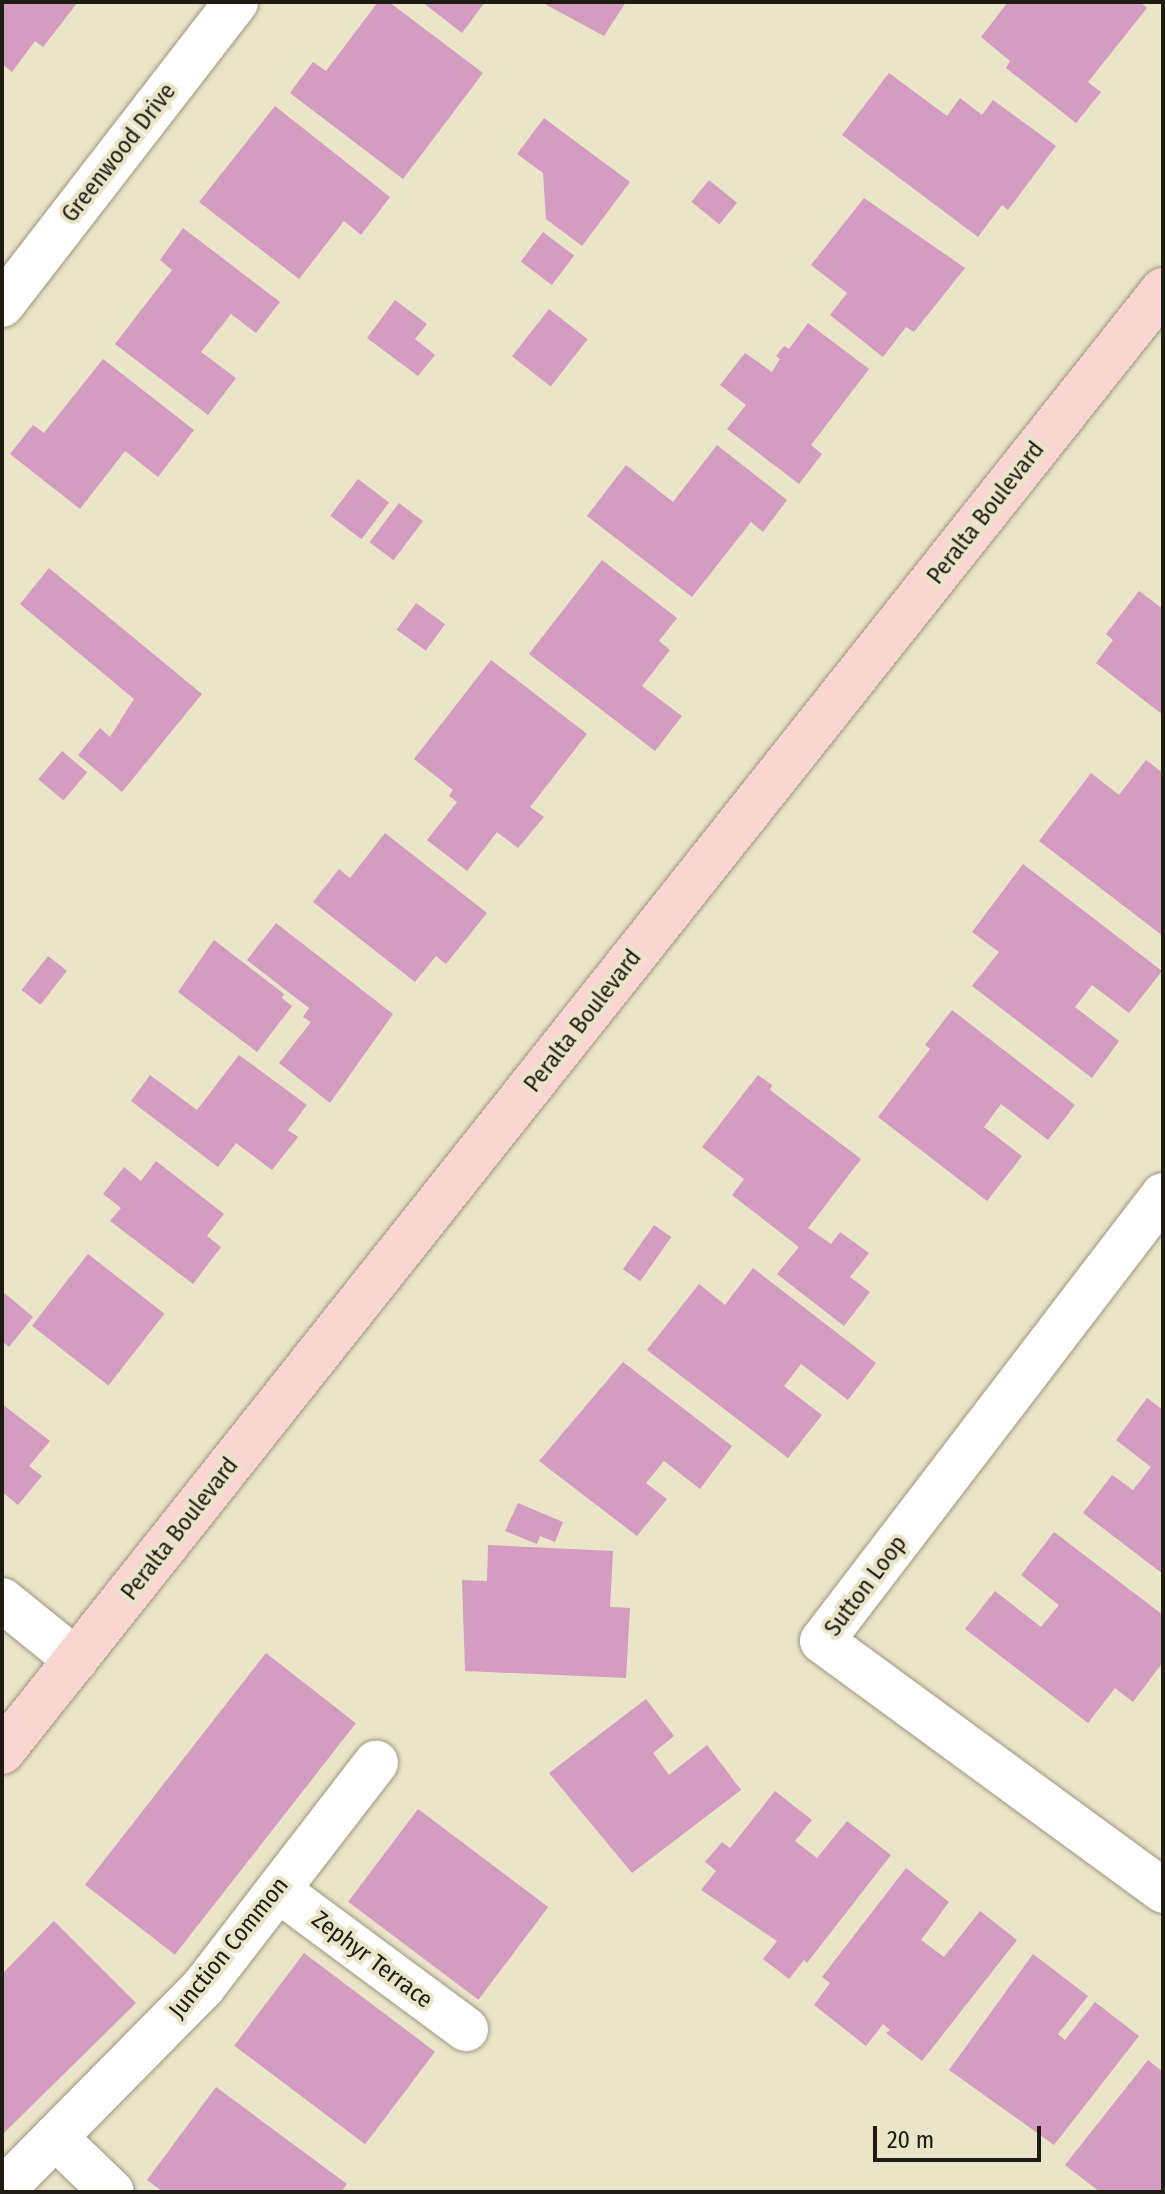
<!DOCTYPE html>
<html>
<head>
<meta charset="utf-8">
<style>
  body { margin:0 }
  #map { position:relative; width:1165px; height:2194px; overflow:hidden; background:#eae4c9; font-family:"Fira Sans Condensed",sans-serif }
  div>[style] { position:absolute }
  .building>* { inset:0; background:#d49cc1; transform-origin:0 0 }
  .roads { filter:drop-shadow(0 0 2px #9c967d) drop-shadow(0 0 2px #9c967d) }
  .street>* { height:44px; margin:-22px; padding:0 22px; transform-origin:22px; border-radius:22px; background:#fff }
  .primary>* { height:44px; margin:-22px; padding:0 22px; transform-origin:22px; border-radius:22px; background:#fad6d3 }
  span { translate:-50% -50%; white-space:nowrap; text-align:center; line-height:1.15; -webkit-text-stroke:8px #eae4c9; paint-order:stroke }
  .street-label { font-size:24px; color:#1e1c12 }
  .frame { position:absolute; inset:0; border:4px solid #1e1c12; pointer-events:none }
  .scale { position:absolute; left:873px; top:2126px; width:168px; height:36px; box-sizing:border-box; border:4px solid #1e1c12; border-top:0; padding-left:10px; font-size:24px; line-height:28px; white-space:nowrap; color:#1e1c12; -webkit-text-stroke:6px #eae4c9; paint-order:stroke }
</style>
</head>
<body>
<div id="map">
  <div class="building">
    <div style="clip-path:polygon(2px 2px,78px 2px,43px 47px,35px 41px,12px 72px,2px 64px)"></div>
    <div style="clip-path:polygon(378px 2px,389px 2px,483px 73px,403px 179px,290px 93px,313px 62px,326px 71px)"></div>
    <div style="clip-path:polygon(422px 2px,485px 2px,462px 33px)"></div>
    <div style="clip-path:polygon(541px 2px,626px 2px,604px 36px)"></div>
    <div style="clip-path:polygon(1008px 2px,1140px 2px,1147px 8px,1088px 82px,1101px 92px,1076px 123px,1006px 68px,1010px 61px,981px 37px)"></div>
    <div style="clip-path:polygon(889px 73px,947px 116px,960px 98px,982px 115px,993px 100px,1056px 146px,1008px 210px,1002px 205px,978px 237px,842px 135px)"></div>
    <div style="clip-path:polygon(275px 106px,390px 197px,361px 235px,344px 221px,299px 279px,199px 202px)"></div>
    <div style="clip-path:polygon(544px 118px,630px 182px,582px 246px,546px 219px,543px 173px,517px 154px)"></div>
    <div style="left:709px;top:180px;width:36px;height:28px;rotate:39deg"></div>
    <div style="clip-path:polygon(864px 198px,965px 268px,914px 332px,906px 327px,883px 357px,830px 315px,847px 293px,811px 265px)"></div>
    <div style="clip-path:polygon(183px 228px,280px 302px,256px 333px,231px 314px,201px 352px,236px 378px,208px 415px,115px 344px,172px 270px,160px 260px)"></div>
    <div style="left:543px;top:232px;width:39px;height:37px;rotate:37deg"></div>
    <div style="clip-path:polygon(395px 300px,427px 324px,415px 339px,435px 355px,418px 376px,367px 338px)"></div>
    <div style="left:549px;top:309px;width:49px;height:60px;rotate:38deg"></div>
    <div style="clip-path:polygon(808px 323px,869px 369px,811px 445px,822px 454px,799px 484px,727px 429px,746px 405px,720px 385px,745px 353px,772px 372px,780px 359px,776px 356px,784px 346px,789px 349px)"></div>
    <div style="clip-path:polygon(103px 359px,194px 430px,158px 477px,125px 451px,80px 509px,10px 454px,33px 425px,44px 433px)"></div>
    <div style="clip-path:polygon(717px 445px,787px 500px,763px 532px,751px 522px,692px 597px,587px 516px,626px 465px,673px 502px)"></div>
    <div style="left:358px;top:479px;width:39px;height:46px;rotate:37deg"></div>
    <div style="left:399px;top:503px;width:30px;height:49px;rotate:37deg"></div>
    <div style="clip-path:polygon(602px 560px,677px 618px,659px 641px,670px 650px,642px 686px,682px 716px,655px 751px,529px 654px)"></div>
    <div style="clip-path:polygon(49px 568px,202px 694px,122px 792px,78px 755px,100px 728px,110px 737px,134px 699px,20px 604px)"></div>
    <div style="clip-path:polygon(1139px 591px,1163px 609px,1163px 715px,1096px 663px,1113px 640px,1106px 634px)"></div>
    <div style="left:416px;top:603px;width:36px;height:33px;rotate:36deg"></div>
    <div style="clip-path:polygon(491px 660px,587px 734px,530px 807px,544px 817px,518px 848px,497px 832px,467px 871px,427px 840px,457px 802px,449px 796px,453px 790px,414px 759px)"></div>
    <div style="left:62px;top:751px;width:33px;height:37px;rotate:40deg"></div>
    <div style="clip-path:polygon(1146px 760px,1163px 773px,1163px 936px,1039px 841px,1091px 773px,1119px 795px)"></div>
    <div style="clip-path:polygon(385px 833px,487px 913px,446px 964px,436px 956px,415px 982px,313px 902px,339px 869px,350px 878px)"></div>
    <div style="clip-path:polygon(1023px 864px,1162px 971px,1129px 1013px,1092px 985px,1075px 1007px,1119px 1041px,1092px 1078px,972px 986px,999px 952px,972px 932px)"></div>
    <div style="clip-path:polygon(276px 923px,393px 1014px,330px 1103px,279px 1063px,311px 1022px,303px 1017px,309px 1008px,247px 960px)"></div>
    <div style="clip-path:polygon(214px 940px,284px 994px,282px 998px,292px 1006px,257px 1052px,178px 992px)"></div>
    <div style="left:48px;top:956px;width:24px;height:43px;rotate:38deg"></div>
    <div style="clip-path:polygon(952px 1010px,1075px 1105px,1048px 1140px,1001px 1104px,984px 1127px,1022px 1156px,987px 1201px,878px 1117px,930px 1049px,925px 1045px)"></div>
    <div style="clip-path:polygon(239px 1055px,307px 1105px,288px 1130px,298px 1137px,272px 1170px,236px 1143px,218px 1167px,131px 1101px,150px 1075px,197px 1110px)"></div>
    <div style="clip-path:polygon(758px 1075px,772px 1085px,770px 1090px,861px 1159px,808px 1228px,831px 1244px,840px 1232px,869px 1253px,850px 1277px,870px 1292px,844px 1326px,777px 1274px,799px 1247px,732px 1195px,744px 1179px,702px 1147px)"></div>
    <div style="clip-path:polygon(156px 1161px,224px 1214px,207px 1236px,221px 1247px,193px 1284px,110px 1221px,121px 1208px,103px 1194px,124px 1167px,141px 1181px)"></div>
    <div style="left:654px;top:1225px;width:21px;height:54px;rotate:35deg"></div>
    <div style="left:88px;top:1254px;width:97px;height:91px;rotate:38deg"></div>
    <div style="clip-path:polygon(753px 1268px,876px 1363px,848px 1400px,801px 1364px,784px 1386px,822px 1415px,788px 1458px,647px 1350px,699px 1284px,725px 1305px)"></div>
    <div style="clip-path:polygon(2px 1291px,33px 1317px,9px 1347px,2px 1341px)"></div>
    <div style="clip-path:polygon(623px 1362px,732px 1446px,700px 1489px,664px 1461px,646px 1483px,667px 1499px,637px 1536px,539px 1461px)"></div>
    <div style="clip-path:polygon(1147px 1398px,1163px 1410px,1163px 1574px,1083px 1513px,1112px 1475px,1133px 1490px,1151px 1467px,1116px 1440px)"></div>
    <div style="clip-path:polygon(2px 1404px,50px 1441px,29px 1466px,42px 1476px,18px 1505px,2px 1492px)"></div>
    <div style="clip-path:polygon(518px 1503px,563px 1522px,555px 1542px,540px 1536px,537px 1544px,505px 1531px)"></div>
    <div style="clip-path:polygon(1054px 1532px,1163px 1615px,1163px 1662px,1133px 1702px,1115px 1688px,1088px 1723px,965px 1629px,995px 1591px,1041px 1627px,1059px 1605px,1021px 1575px)"></div>
    <div style="clip-path:polygon(488px 1545px,613px 1551px,610px 1607px,630px 1608px,626px 1678px,465px 1671px,462px 1580px,487px 1581px)"></div>
    <div style="left:266px;top:1653px;width:114px;height:294px;rotate:38deg"></div>
    <div style="clip-path:polygon(646px 1699px,674px 1736px,653px 1753px,669px 1775px,707px 1745px,741px 1790px,632px 1873px,549px 1773px)"></div>
    <div style="clip-path:polygon(775px 1791px,812px 1820px,795px 1841px,817px 1858px,847px 1821px,891px 1855px,807px 1963px,804px 1960px,789px 1979px,763px 1959px,777px 1941px,701px 1890px,716px 1871px,705px 1862px,722px 1842px,730px 1848px)"></div>
    <div style="left:418px;top:1809px;width:163px;height:116px;rotate:37deg"></div>
    <div style="clip-path:polygon(906px 1868px,949px 1902px,921px 1940px,944px 1957px,980px 1911px,1017px 1940px,922px 2061px,886px 2033px,890px 2030px,883px 2024px,866px 2046px,814px 2005px,830px 1983px,822px 1977px)"></div>
    <div style="clip-path:polygon(54px 1921px,136px 2003px,2px 2135px,2px 1974px)"></div>
    <div style="left:304px;top:1953px;width:164px;height:116px;rotate:37deg"></div>
    <div style="clip-path:polygon(1033px 1954px,1088px 1996px,1058px 2034px,1065px 2040px,1095px 2002px,1139px 2036px,1054px 2145px,949px 2070px)"></div>
    <div style="clip-path:polygon(1148px 2060px,1163px 2072px,1163px 2192px,1100px 2192px,1065px 2165px)"></div>
    <div style="clip-path:polygon(216px 2087px,347px 2184px,341px 2192px,163px 2192px,147px 2180px)"></div>
  </div>
  <div class="roads">
    <div class="street">
      <div style="left:2px;top:305px;width:383px;rotate:-52.3deg"></div>
      <div style="left:1163px;top:1195px;width:561px;rotate:127.4deg"></div>
      <div style="left:822px;top:1641px;width:423px;rotate:36.2deg"></div>
      <div style="left:2px;top:1600px;width:95px;rotate:39deg"></div>
      <div style="left:278px;top:1890px;width:234px;rotate:36.5deg"></div>
      <div style="left:55px;top:2137px;width:79px;rotate:44deg"></div>
      <div style="left:2px;top:2191px;width:288px;rotate:-45.4deg"></div>
      <div style="left:204px;top:1986px;width:282px;rotate:-52.4deg"></div>
    </div>
    <div class="primary">
      <div style="left:2px;top:1752px;width:1867px;rotate:-51.55deg"></div>
    </div>
  </div>
  <div class="street-label">
    <span style="left:119px;top:153px;rotate:-52deg">Greenwood Drive</span>
    <span style="left:986px;top:513px;rotate:-52deg">Peralta Boulevard</span>
    <span style="left:583px;top:1021px;rotate:-52deg">Peralta Boulevard</span>
    <span style="left:180px;top:1529px;rotate:-52deg">Peralta Boulevard</span>
    <span style="left:866px;top:1586px;rotate:-53deg">Sutton Loop</span>
    <span style="left:229px;top:1948px;rotate:-51deg">Junction Common</span>
    <span style="left:372px;top:1960px;rotate:37deg">Zephyr Terrace</span>
  </div>
  <div class="frame"></div>
  <div class="scale">20 m</div>
</div>
</body>
</html>
